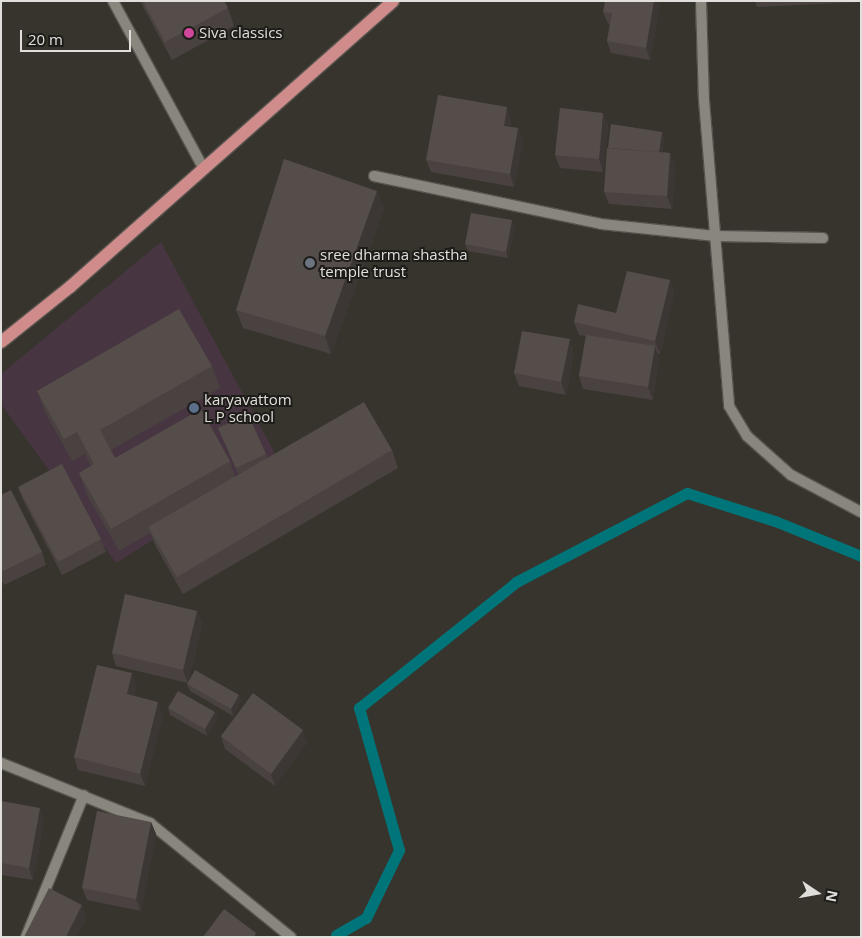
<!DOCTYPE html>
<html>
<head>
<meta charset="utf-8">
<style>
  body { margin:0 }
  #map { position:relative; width:862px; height:938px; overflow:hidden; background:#37342d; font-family:"Open Sans",sans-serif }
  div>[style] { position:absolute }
  .education>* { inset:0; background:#473641 }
  .stream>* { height:11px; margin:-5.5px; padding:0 5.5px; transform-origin:5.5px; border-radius:5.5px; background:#007579 }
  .roads { filter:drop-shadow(1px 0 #55534d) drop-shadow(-1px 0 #55534d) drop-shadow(0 1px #55534d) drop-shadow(0 -1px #55534d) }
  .minor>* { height:10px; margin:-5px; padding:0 5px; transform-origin:5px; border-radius:5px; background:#89867e }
  .primary>* { height:12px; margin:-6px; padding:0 6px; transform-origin:6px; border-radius:6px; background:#cf8c8b }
  .wall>* { inset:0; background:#494240 }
  .shaded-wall>* { inset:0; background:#3c3634 }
  .building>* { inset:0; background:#554d4a }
  .dots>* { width:14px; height:14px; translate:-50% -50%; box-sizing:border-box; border:2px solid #1d1c19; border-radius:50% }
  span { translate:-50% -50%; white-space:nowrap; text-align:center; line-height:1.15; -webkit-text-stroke:4px #1d1c19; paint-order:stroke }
  .poi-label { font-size:15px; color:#e1dfdb }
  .left { translate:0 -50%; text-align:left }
  .frame { position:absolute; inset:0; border:2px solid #e1dfdb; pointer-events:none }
  .north { position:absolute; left:792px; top:868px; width:50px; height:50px; -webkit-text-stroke:4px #1d1c19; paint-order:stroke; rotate:102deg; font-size:14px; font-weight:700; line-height:20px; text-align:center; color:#e1dfdb }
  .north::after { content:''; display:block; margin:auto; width:18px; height:22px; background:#e1dfdb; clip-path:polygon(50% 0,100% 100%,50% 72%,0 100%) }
  .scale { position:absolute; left:20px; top:30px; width:111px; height:22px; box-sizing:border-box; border:2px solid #e1dfdb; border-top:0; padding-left:6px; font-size:15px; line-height:18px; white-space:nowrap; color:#e1dfdb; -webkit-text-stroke:4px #1d1c19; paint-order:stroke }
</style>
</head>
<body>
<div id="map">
  <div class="education">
    <i style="clip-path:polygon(161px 242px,279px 461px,116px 563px,1px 404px,1px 374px)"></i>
  </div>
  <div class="stream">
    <i style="left:336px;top:935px;width:34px;rotate:-30deg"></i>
    <i style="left:366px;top:918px;width:76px;rotate:-64.1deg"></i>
    <i style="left:399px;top:850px;width:148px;rotate:-105.7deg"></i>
    <i style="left:359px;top:708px;width:201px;rotate:-38.7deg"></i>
    <i style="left:516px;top:582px;width:193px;rotate:-27.5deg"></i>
    <i style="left:687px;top:493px;width:92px;rotate:17.7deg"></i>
    <i style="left:775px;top:521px;width:93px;rotate:22.1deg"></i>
  </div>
  <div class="roads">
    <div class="minor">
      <i style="left:113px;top:1px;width:191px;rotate:61.6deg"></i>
      <i style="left:701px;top:1px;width:99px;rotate:88.3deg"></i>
      <i style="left:704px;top:100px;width:307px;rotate:85.3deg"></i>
      <i style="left:729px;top:406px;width:35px;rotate:59deg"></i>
      <i style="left:747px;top:436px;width:59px;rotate:41.6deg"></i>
      <i style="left:791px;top:475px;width:79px;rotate:27.9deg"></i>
      <i style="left:374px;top:176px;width:232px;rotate:11.9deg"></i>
      <i style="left:601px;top:224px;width:115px;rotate:6deg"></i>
      <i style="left:715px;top:236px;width:108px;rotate:1.1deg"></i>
      <i style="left:1px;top:763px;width:161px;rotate:21.9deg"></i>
      <i style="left:150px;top:823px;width:181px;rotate:39deg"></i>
      <i style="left:26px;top:937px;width:153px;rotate:-67.8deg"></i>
    </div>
    <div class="primary">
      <i style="left:1px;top:342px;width:88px;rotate:-38.6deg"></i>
      <i style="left:70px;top:287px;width:431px;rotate:-41.5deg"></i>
    </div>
  </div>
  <div class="wall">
    <i style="clip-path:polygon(140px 1px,224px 1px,228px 8px,234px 26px,172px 60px)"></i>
    <i style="clip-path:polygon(755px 1px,861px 1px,861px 2px,757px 7px)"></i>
    <i style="clip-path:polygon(660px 5px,650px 60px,611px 53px,607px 41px,610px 25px,608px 24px,603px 12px)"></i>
    <i style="clip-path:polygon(507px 107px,511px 120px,510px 127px,518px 128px,523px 141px,514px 187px,431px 172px,426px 160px)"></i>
    <i style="clip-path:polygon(603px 113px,608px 125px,603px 172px,560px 168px,555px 155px)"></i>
    <i style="clip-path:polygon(662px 132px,664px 138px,662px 152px,670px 153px,675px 165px,672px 209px,609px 204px,604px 192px)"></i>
    <i style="clip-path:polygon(377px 191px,384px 209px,331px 354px,243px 328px,236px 310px)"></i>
    <i style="clip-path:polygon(512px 220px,514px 227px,508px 258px,468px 251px,465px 244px)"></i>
    <i style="clip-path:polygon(670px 280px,674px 293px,660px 354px,657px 353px,659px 359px,653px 400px,583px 389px,579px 376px,586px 336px,579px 335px,574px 322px,616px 313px)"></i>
    <i style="clip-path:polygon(574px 352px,566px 395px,519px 386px,514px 373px)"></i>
    <i style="clip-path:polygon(212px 366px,220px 388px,111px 450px,115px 458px,230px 461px,235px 477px,243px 472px,238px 474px,218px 428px,266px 454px,267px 458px,392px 450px,398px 468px,183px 594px,155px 545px,150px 533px,119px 551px,87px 495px,79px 473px,91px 466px,85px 454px,72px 461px,45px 412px,37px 391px)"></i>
    <i style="clip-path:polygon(18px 487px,101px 539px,106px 552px,62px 575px,23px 500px)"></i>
    <i style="clip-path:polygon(1px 495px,42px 552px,46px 565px,4px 585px,1px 579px)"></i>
    <i style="clip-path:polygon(197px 611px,202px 624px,188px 683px,116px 666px,112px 653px)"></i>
    <i style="clip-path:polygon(187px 684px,241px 701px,233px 716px,190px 691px)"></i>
    <i style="clip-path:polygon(137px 686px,134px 696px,163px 715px,145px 786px,78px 770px,74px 757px)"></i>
    <i style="clip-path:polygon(168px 708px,215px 712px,217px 718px,207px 736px,170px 715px)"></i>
    <i style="clip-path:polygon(303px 730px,307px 743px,275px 786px,225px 749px,221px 736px)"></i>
    <i style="clip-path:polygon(1px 801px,44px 821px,33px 880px,1px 875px)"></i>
    <i style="clip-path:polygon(151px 822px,156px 834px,141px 911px,87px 900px,82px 888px)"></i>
  </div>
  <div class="shaded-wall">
    <i style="clip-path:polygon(654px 1px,659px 1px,660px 5px,650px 60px,646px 48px)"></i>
    <i style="clip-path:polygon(507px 107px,511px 120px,508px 138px,504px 126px)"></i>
    <i style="clip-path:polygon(603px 113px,608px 125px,603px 172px,599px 159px)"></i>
    <i style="clip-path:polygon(518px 128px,523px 141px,514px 187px,510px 174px)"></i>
    <i style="clip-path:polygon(662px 132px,664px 138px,660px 163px,658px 157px)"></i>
    <i style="clip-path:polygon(670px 153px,675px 165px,672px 209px,667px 196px)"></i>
    <i style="clip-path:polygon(377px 191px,384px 209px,331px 354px,325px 336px)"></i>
    <i style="clip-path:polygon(512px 220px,514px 227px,508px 258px,506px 252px)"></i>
    <i style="clip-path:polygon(670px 280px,674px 293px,660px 354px,655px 341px)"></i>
    <i style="clip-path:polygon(570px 339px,574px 352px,566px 395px,561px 382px)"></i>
    <i style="clip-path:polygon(655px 346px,659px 359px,653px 400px,648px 387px)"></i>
    <i style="clip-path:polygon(197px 611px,202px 624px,188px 683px,183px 670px)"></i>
    <i style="clip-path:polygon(132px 673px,137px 686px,131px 707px,127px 694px)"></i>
    <i style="clip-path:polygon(239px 695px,241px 701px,233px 716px,231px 709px)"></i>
    <i style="clip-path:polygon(158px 702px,163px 715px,145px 786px,140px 774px)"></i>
    <i style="clip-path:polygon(215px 712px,217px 718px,207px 736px,205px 729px)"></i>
    <i style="clip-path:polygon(303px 730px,307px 743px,275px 786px,271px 774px)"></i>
    <i style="clip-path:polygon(40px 808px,44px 821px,33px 880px,29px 868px)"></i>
    <i style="clip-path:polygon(151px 822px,156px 834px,141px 911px,136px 899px)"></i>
    <i style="clip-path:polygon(82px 905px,87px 917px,77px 937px,66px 937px)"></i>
  </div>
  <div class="building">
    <i style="clip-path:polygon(143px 1px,224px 1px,228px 8px,165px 42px)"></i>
    <i style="clip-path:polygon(605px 1px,654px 1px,646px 48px,607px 41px,612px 13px,603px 12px)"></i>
    <i style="clip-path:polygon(438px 95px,507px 107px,504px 126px,518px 128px,510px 174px,426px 160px)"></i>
    <i style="clip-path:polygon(560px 108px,603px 113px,599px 159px,555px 155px)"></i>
    <i style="clip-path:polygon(611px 124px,662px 132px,659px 152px,608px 148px)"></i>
    <i style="clip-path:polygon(607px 148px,670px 153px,667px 196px,604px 192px)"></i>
    <i style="clip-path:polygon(284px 159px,377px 191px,325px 336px,236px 310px)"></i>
    <i style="clip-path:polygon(471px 213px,512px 220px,506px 252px,465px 244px)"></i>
    <i style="clip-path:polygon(627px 271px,670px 280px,655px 341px,574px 322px,578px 304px,616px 313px)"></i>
    <i style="clip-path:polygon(179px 309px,212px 366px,100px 430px,115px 458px,201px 409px,230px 461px,111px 529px,79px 473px,94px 464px,77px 432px,64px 439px,37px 391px)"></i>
    <i style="clip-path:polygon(522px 331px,570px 339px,561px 382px,514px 373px)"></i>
    <i style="clip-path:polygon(586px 335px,655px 346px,648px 387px,579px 376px)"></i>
    <i style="clip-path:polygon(364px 402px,392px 450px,177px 577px,148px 527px)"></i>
    <i style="clip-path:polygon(248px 414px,266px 454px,236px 468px,218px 428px)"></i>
    <i style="clip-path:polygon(62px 464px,101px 539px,58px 562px,18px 487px)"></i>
    <i style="clip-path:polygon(11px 490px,42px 552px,1px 572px,1px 495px)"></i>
    <i style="clip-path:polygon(125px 594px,197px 611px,183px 670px,112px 653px)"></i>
    <i style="clip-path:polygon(97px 665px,132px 673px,127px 694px,158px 702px,140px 774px,74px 757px)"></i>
    <i style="clip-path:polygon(195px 670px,239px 695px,231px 709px,187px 684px)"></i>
    <i style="clip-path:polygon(178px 691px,215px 712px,205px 729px,168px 708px)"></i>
    <i style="clip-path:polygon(253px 693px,303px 730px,271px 774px,221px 736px)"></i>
    <i style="clip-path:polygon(1px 801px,40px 808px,29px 868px,1px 863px)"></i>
    <i style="clip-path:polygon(97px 811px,151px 822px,136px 899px,82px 888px)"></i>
    <i style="clip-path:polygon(49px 888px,82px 905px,66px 937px,24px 937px)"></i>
    <i style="clip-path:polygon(224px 909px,256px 933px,254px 937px,203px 937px)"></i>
  </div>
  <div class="dots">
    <i style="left:189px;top:33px;background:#d1479c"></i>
    <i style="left:310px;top:263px;background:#6b7280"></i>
    <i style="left:194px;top:408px;background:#5c6f8a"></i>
  </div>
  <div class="poi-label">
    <span class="left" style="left:199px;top:33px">Siva classics</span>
    <span class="left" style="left:320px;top:263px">sree dharma shastha<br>temple trust</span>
    <span class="left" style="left:204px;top:408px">karyavattom<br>L P school</span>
  </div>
  <div class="frame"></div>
  <div class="north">N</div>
  <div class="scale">20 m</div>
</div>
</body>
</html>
